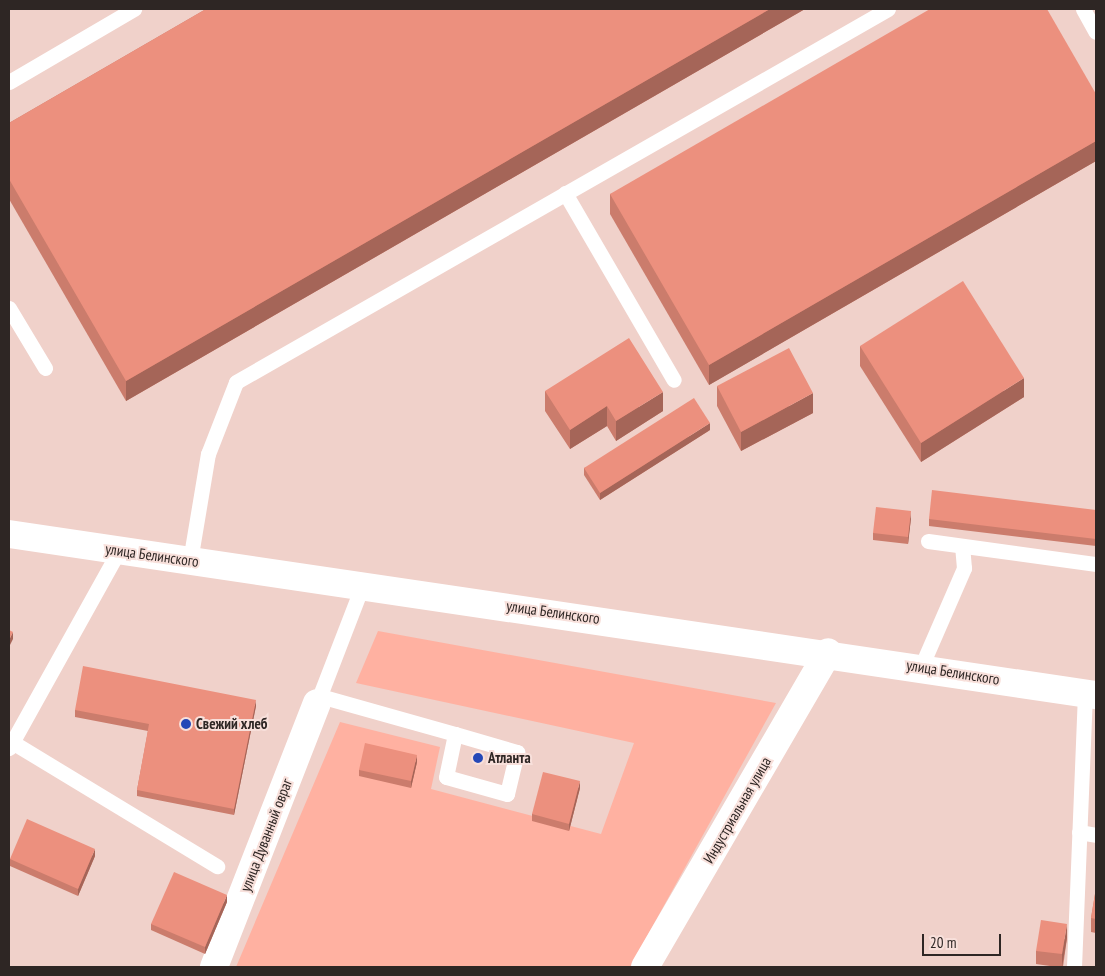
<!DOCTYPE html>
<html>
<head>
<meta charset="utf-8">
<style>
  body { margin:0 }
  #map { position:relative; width:1105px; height:976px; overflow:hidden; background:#f8e0db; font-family:"PT Sans Narrow",sans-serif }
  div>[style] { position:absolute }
  .built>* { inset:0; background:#f0d1ca }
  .green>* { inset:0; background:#ffb1a1 }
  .service>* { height:15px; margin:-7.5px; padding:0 7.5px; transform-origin:7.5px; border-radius:7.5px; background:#fff }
  .minor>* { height:28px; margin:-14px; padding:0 14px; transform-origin:14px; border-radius:14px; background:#fff }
  .tertiary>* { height:28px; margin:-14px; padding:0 14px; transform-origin:14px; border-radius:14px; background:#fff }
  .wall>* { inset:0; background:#cb7c6c }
  .shaded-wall>* { inset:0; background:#a56558 }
  .building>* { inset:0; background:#ec907e }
  .dots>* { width:14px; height:14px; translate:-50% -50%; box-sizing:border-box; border:2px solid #f8e0db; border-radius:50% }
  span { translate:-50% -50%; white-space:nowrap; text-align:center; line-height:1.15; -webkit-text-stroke:4px #f8e0db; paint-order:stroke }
  .street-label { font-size:15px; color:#2e2624 }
  .poi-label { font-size:15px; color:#2e2624; font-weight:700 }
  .left { translate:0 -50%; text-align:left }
  .frame { position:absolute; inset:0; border:10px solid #2e2624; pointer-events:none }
  .scale { position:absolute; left:922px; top:934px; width:79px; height:22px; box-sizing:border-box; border:2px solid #2e2624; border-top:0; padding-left:6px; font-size:15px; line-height:18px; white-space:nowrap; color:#2e2624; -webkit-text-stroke:4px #f8e0db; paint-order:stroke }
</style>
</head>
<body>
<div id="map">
  <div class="built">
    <i style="clip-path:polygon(9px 9px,1096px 9px,1096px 967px,9px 967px)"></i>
  </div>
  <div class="green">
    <i style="clip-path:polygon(378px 631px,776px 703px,630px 967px,236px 967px,340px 722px,440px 747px,431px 789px,601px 834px,634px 743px,356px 683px)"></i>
  </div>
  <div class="service">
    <i style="left:1083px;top:9px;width:26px;rotate:61deg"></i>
    <i style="left:9px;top:82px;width:145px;rotate:-30.3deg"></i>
    <i style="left:565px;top:193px;width:216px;rotate:59.8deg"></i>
    <i style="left:9px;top:308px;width:70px;rotate:59deg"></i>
    <i style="left:928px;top:541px;width:170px;rotate:7.8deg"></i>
    <i style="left:190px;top:561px;width:109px;rotate:-80.5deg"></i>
    <i style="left:208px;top:454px;width:77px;rotate:-68.7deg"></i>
    <i style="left:236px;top:382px;width:751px;rotate:-29.77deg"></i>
    <i style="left:921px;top:667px;width:108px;rotate:-66.5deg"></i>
    <i style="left:964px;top:568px;width:22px;rotate:-95deg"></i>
    <i style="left:320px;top:696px;width:140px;rotate:15.7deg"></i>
    <i style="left:455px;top:734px;width:65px;rotate:16.2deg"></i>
    <i style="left:517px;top:752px;width:43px;rotate:103.4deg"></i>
    <i style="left:507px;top:794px;width:63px;rotate:-164.4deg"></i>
    <i style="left:446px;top:777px;width:44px;rotate:-78.2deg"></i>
    <i style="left:317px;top:703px;width:128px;rotate:-68.9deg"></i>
    <i style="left:12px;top:742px;width:240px;rotate:31.2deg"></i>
    <i style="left:9px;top:748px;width:227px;rotate:-60.9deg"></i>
    <i style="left:1079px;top:832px;width:17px;rotate:10deg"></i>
    <i style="left:1074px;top:967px;width:274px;rotate:-87.7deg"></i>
  </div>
  <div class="minor">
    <i style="left:214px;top:967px;width:283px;rotate:-68.7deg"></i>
  </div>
  <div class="tertiary">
    <i style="left:9px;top:534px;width:1099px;rotate:8.43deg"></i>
    <i style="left:645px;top:967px;width:364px;rotate:-59.8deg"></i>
  </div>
  <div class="wall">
    <i style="clip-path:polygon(206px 9px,805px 9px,126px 401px,9px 199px,9px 123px)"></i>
    <i style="clip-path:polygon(1096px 94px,1096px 161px,709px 385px,610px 214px,610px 194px)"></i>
    <i style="clip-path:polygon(860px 346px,1024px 397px,921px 462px,860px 366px)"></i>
    <i style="clip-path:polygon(717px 386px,813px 413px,741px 451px,717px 406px)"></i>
    <i style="clip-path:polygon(545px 391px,663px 411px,616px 441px,607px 426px,570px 449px,545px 411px)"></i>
    <i style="clip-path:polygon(710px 430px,600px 500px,584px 475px,584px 468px)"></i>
    <i style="clip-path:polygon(1096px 510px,1096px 546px,929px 526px,929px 519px)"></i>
    <i style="clip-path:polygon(911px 518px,908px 544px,873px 540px,873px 533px)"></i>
    <i style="clip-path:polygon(256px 706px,234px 815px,137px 796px,137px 790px,148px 731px,75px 717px,75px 710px)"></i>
    <i style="clip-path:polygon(417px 762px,411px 788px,359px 776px,359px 770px)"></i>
    <i style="clip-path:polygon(580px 788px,569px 831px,532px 821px,532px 814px)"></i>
    <i style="clip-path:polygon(95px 856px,78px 896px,10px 866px,10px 859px)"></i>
    <i style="clip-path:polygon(1096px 888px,1096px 933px,1091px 932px,1091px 918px)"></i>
    <i style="clip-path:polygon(227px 902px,205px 954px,151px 930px,151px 924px)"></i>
    <i style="clip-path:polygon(1067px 938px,1063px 967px,1057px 967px,1036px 964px,1036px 951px)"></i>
  </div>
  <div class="shaded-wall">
    <i style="clip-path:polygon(770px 9px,805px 9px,126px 401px,126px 381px)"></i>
    <i style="clip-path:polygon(1096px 141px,1096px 161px,709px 385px,709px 365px)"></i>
    <i style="clip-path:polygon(10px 335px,10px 349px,9px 359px,9px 346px)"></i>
    <i style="clip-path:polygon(1024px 378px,1024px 397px,921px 462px,921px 443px)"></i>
    <i style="clip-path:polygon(663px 392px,663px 411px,616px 441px,616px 421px)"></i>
    <i style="clip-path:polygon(813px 393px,813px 413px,741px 451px,741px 432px)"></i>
    <i style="clip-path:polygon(607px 406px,607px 426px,570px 449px,570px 430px)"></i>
    <i style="clip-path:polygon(710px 423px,710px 430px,600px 500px,600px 493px)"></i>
    <i style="clip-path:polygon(911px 511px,911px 518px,908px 544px,908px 537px)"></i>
    <i style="clip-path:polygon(13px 632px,13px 639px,9px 647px,9px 640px)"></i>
    <i style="clip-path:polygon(256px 700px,256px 706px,234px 815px,234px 809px)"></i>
    <i style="clip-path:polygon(417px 755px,417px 762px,411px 788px,411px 781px)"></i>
    <i style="clip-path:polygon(580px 781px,580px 788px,569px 831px,569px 824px)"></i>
    <i style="clip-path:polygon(95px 849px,95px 856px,78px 896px,78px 889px)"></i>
    <i style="clip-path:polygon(227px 895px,227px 902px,205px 954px,205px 947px)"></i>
    <i style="clip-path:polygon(1067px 924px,1067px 938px,1062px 967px,1062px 954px)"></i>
  </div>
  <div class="building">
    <i style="clip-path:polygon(206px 9px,770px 9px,126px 381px,9px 179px,9px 123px)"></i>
    <i style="clip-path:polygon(930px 9px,1047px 9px,1096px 94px,1096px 141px,709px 365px,610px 194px)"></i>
    <i style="clip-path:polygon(963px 281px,1024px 378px,921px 443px,860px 346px)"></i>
    <i style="clip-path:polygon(629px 338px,663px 392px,616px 421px,607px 406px,570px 430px,545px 391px)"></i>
    <i style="clip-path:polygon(789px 348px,813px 393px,741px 432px,717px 386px)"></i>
    <i style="clip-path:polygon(694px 398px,710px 423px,600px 493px,584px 468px)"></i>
    <i style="clip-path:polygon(932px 490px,1096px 510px,1096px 539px,929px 519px)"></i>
    <i style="clip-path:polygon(876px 507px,911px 511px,908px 537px,873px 533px)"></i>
    <i style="clip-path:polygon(9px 630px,13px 632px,9px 640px)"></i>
    <i style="clip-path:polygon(83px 666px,256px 700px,234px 809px,137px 790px,149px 724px,75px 710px)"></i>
    <i style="clip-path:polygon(365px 743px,417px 755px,411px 781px,359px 770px)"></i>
    <i style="clip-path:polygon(543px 772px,580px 781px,569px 824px,532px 814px)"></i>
    <i style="clip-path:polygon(27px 819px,95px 849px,78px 889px,10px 859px)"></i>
    <i style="clip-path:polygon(174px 872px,227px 895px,205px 947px,151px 924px)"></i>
    <i style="clip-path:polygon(1096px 888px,1096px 919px,1091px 918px)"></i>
    <i style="clip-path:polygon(1041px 920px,1067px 924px,1062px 954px,1036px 951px)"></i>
  </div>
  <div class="dots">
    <i style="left:186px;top:724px;background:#2548b7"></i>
    <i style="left:478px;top:758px;background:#2548b7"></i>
  </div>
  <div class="street-label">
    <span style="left:152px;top:555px;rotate:8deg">улица Белинского</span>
    <span style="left:553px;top:612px;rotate:8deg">улица Белинского</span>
    <span style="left:953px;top:672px;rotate:9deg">улица Белинского</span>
    <span style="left:737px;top:810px;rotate:-60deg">Индустриальная улица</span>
    <span style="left:266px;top:835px;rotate:-69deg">улица Дуванный овраг</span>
  </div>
  <div class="poi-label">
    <span class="left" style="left:196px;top:724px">Свежий хлеб</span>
    <span class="left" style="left:488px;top:758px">Атланта</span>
  </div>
  <div class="frame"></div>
  <div class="scale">20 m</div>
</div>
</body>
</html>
